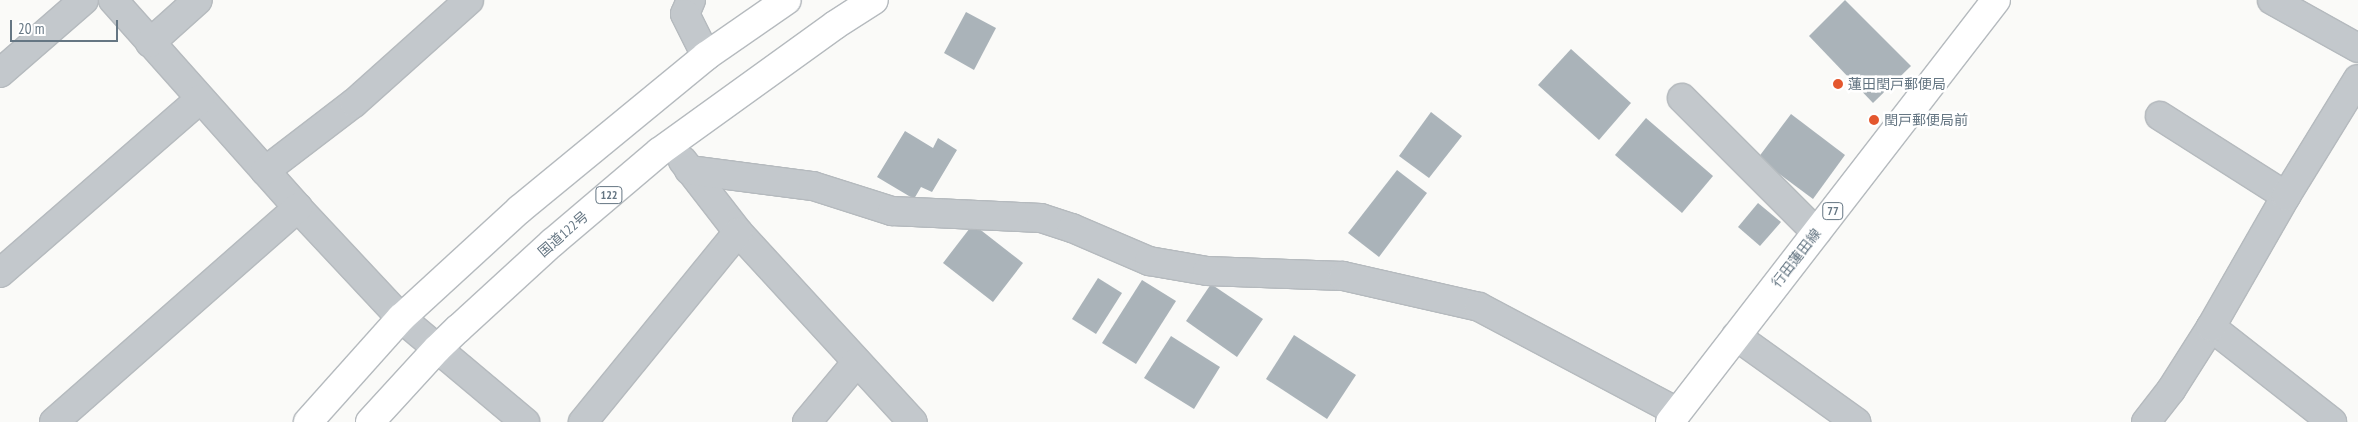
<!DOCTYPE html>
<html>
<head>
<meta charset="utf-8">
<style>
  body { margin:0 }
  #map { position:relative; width:2358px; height:422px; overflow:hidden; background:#fafaf8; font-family:"PT Sans Narrow","Noto Sans JP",sans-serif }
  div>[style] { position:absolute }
  .building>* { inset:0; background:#aab3b9 }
  .roads { filter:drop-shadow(1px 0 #b5babe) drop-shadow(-1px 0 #b5babe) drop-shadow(0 1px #b5babe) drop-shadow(0 -1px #b5babe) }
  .minor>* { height:28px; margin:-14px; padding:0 14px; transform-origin:14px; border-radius:14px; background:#c3c8cc }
  .major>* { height:28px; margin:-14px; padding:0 14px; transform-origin:14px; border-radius:14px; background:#fff }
  .highway>* { height:28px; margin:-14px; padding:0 14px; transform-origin:14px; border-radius:14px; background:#fff }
  .dots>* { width:14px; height:14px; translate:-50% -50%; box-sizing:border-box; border:2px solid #fff; border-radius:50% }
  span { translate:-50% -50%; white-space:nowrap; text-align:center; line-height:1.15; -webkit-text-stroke:5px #fff; paint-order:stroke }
  .shield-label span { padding:1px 4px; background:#fff; border:1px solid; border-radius:4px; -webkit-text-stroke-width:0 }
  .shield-label { font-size:12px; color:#657683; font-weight:700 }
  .poi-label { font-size:14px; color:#657683 }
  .left { translate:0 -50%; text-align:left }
  .street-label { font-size:14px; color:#657683 }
  .scale { position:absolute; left:10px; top:20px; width:108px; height:22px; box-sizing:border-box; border:2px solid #657683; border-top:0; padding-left:6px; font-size:15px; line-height:18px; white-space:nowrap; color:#657683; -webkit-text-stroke:4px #fff; paint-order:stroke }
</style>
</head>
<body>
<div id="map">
  <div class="building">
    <i style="clip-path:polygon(1845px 0,1911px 66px,1873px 103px,1809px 36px)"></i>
    <i style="clip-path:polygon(966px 12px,996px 28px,974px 70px,944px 53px)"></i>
    <i style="clip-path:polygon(1571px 49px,1631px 103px,1599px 140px,1538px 85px)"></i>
    <i style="clip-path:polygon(1431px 112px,1462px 136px,1429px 178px,1399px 156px)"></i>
    <i style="clip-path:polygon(1791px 114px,1845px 155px,1813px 199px,1758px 158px)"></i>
    <i style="clip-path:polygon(1646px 118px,1713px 176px,1682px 213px,1615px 155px)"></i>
    <i style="clip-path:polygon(905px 131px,933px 148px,938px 138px,957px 150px,932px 192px,921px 187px,914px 199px,877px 177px)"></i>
    <i style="clip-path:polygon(1397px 170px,1427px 193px,1379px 257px,1348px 233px)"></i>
    <i style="clip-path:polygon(1758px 203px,1781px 222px,1760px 246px,1738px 227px)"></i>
    <i style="clip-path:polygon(973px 224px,1023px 263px,993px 302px,943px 263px)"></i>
    <i style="clip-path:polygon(1098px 278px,1122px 293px,1096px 334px,1072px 319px)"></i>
    <i style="clip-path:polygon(1142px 280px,1176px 301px,1136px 364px,1102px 343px)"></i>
    <i style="clip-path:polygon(1211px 284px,1263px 319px,1237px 357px,1186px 321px)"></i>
    <i style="clip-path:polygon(1294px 335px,1356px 375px,1327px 419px,1266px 379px)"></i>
    <i style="clip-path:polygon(1171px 336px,1220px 367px,1194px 409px,1144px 378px)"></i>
  </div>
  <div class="roads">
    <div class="minor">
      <i style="left:113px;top:0;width:278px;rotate:48.3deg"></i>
      <i style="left:298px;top:208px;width:151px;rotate:46.9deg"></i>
      <i style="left:401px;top:318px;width:162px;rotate:40deg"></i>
      <i style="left:691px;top:0;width:15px;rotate:113deg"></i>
      <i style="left:685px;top:14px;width:47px;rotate:63.4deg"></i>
      <i style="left:2272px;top:0;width:98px;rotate:29.2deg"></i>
      <i style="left:150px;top:43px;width:64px;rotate:-41.9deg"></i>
      <i style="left:0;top:73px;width:111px;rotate:-41deg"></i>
      <i style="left:1682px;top:98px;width:190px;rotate:45deg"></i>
      <i style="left:2160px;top:116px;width:149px;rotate:32.4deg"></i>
      <i style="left:683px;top:161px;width:90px;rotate:52.2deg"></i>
      <i style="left:738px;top:232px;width:258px;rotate:47.4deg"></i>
      <i style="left:689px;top:170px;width:125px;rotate:7.4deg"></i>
      <i style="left:813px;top:186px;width:83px;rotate:17.6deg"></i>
      <i style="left:892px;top:211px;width:149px;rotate:2.7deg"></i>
      <i style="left:1041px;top:218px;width:33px;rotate:18deg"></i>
      <i style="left:1072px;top:228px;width:84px;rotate:23.2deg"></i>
      <i style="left:1149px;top:261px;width:59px;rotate:9.8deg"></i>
      <i style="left:1207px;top:271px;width:136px;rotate:2.1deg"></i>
      <i style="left:1343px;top:276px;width:139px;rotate:12.8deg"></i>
      <i style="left:1479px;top:307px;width:224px;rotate:27.9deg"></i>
      <i style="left:265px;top:171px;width:112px;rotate:-37.4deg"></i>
      <i style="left:354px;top:103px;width:154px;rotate:-41.8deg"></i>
      <i style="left:0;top:273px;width:265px;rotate:-41deg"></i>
      <i style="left:2211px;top:327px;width:154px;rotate:38.1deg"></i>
      <i style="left:1736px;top:336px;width:148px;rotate:35.6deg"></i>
      <i style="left:54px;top:422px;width:325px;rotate:-41.3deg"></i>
      <i style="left:583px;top:422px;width:245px;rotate:-50.8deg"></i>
      <i style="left:807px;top:422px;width:78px;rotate:-50.2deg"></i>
      <i style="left:2146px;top:422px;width:41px;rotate:-52deg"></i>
      <i style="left:2171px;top:390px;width:75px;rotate:-57.6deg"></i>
      <i style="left:2211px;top:327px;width:151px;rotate:-60.2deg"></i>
      <i style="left:2286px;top:196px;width:137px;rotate:-58.4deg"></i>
    </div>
    <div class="major">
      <i style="left:1670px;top:422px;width:533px;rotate:-52.31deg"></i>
    </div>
    <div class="highway">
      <i style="left:308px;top:422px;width:140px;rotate:-48.2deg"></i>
      <i style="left:401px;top:318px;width:161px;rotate:-42.5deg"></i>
      <i style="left:520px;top:209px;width:241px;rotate:-39.4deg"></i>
      <i style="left:706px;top:56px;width:98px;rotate:-34.7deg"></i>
      <i style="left:370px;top:422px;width:99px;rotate:-47.5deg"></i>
      <i style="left:437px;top:349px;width:30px;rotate:-44deg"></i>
      <i style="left:459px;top:328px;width:127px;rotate:-42.5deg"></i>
      <i style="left:553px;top:242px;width:139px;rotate:-40.3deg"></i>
      <i style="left:659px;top:152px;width:217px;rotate:-35.8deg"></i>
      <i style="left:835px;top:25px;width:46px;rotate:-32.7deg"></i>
    </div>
  </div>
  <div class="dots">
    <i style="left:1838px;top:84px;background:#e4572e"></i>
    <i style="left:1874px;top:120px;background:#e4572e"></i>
  </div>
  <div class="shield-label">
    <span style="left:609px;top:195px">122</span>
    <span style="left:1833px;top:211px">77</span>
  </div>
  <div class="poi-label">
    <span class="left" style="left:1848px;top:84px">蓮田閏戸郵便局</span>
    <span class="left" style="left:1884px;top:120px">閏戸郵便局前</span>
  </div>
  <div class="street-label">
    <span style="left:563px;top:234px;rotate:-41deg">国道122号</span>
    <span style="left:1796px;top:258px;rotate:-52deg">行田蓮田線</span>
  </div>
  <div class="scale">20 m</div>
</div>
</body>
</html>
